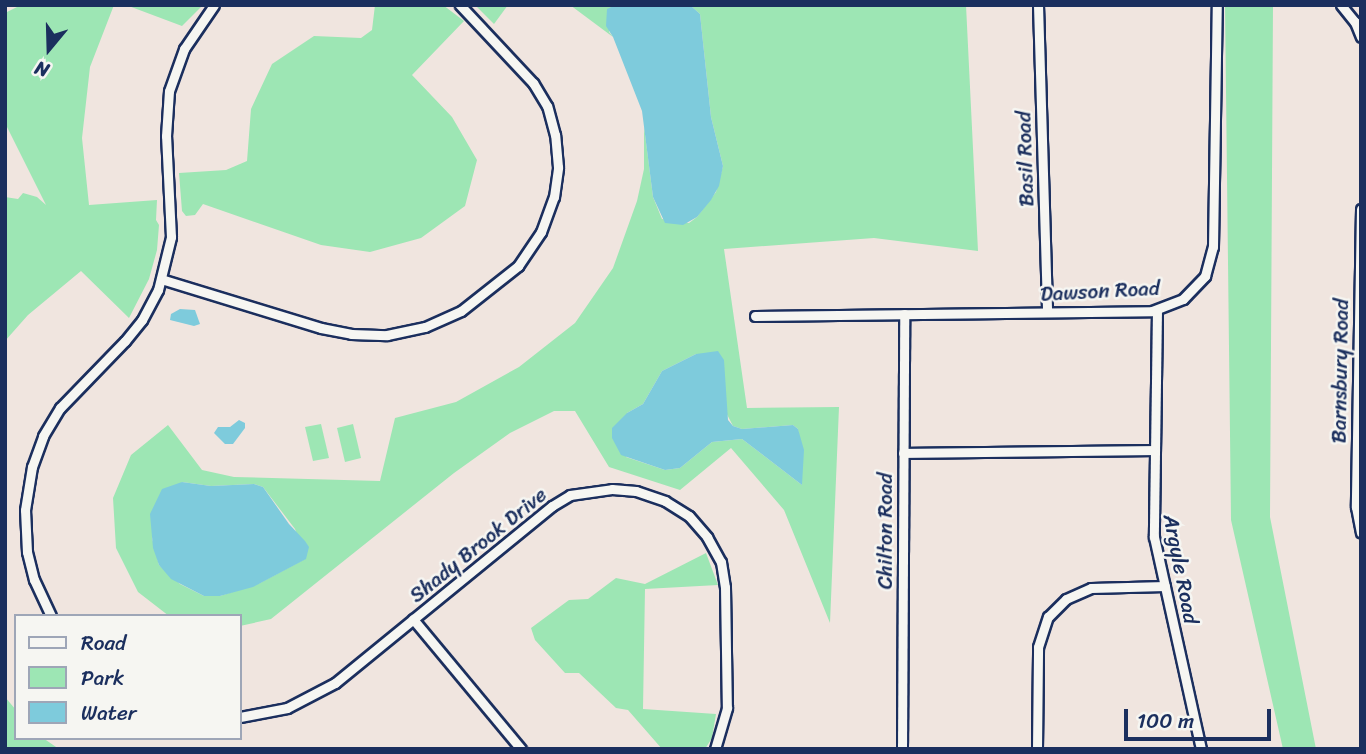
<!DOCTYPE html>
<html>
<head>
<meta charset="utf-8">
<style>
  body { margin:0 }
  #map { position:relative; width:1366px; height:754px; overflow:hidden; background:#f0e5df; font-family:Sriracha,sans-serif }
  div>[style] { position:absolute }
  .green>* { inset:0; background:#9de6b4 }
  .water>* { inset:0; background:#7ecbdc }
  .roads { filter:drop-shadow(2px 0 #1b2f5e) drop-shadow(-2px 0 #1b2f5e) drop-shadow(0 2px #1b2f5e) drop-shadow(0 -2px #1b2f5e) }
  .street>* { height:9px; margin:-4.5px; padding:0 4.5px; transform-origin:4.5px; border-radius:4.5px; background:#f6f6f2 }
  span { translate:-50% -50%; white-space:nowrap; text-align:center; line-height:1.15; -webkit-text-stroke:5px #f6f6f2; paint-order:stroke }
  .street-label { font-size:21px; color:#1b2f5e }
  .frame { position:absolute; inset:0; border:7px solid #1b2f5e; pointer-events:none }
  .legend { position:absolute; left:14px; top:614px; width:228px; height:126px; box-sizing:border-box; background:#f6f6f2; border:2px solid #9ea6b7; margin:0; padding:9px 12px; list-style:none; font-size:21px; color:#1b2f5e }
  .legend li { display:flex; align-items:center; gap:14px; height:35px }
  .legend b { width:35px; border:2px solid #9ea6b7 }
  .north { position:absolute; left:14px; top:14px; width:70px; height:70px; -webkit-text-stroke:5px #f6f6f2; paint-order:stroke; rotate:199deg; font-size:19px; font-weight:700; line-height:28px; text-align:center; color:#1b2f5e }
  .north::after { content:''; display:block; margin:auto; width:24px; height:32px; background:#1b2f5e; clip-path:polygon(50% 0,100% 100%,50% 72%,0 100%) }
  .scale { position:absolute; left:1124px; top:709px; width:147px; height:32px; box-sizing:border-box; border:4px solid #1b2f5e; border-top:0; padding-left:9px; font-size:21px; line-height:24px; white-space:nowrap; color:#1b2f5e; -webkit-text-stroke:5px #f6f6f2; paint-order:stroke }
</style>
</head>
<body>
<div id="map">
  <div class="green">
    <i style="clip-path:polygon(21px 5px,114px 5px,90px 67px,82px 138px,89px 205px,157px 200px,156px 220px,159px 225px,157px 250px,149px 279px,129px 318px,81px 271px,28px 315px,5px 341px,5px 197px,18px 199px,23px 193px,37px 197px,46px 205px,5px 123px,5px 13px)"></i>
    <i style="clip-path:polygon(126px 5px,203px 5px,182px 26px)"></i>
    <i style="clip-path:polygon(375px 5px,443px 5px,464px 21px,412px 75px,452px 117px,477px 160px,465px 206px,421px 238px,370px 252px,321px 245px,203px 204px,195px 215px,186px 216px,182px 211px,179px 173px,226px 170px,247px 161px,251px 109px,272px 64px,314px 36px,361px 38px,372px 30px)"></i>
    <i style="clip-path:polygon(475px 5px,508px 5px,494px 24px)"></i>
    <i style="clip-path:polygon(570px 5px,616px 5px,609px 32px,613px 37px)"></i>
    <i style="clip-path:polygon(evenodd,690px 5px,966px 5px,978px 251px,874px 238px,724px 249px,747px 408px,839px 407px,830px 623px,784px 510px,731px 448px,680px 490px,609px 467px,575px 411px,554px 411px,510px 433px,454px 473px,271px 619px,240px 626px,240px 616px,169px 616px,138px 592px,116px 548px,113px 498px,131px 455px,168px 425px,202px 470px,234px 477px,380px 481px,395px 418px,456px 402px,519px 367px,575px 323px,613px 268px,637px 201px,644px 169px,644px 126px,653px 197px,662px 219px,689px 223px,697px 217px,716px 192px,723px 166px,711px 117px,700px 14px,690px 5px,696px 354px,733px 426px,742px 429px,793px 425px,798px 429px,802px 485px,742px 439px,712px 442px,680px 468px,665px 470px,626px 457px,627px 413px,643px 404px,662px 371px,696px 354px,690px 5px,182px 482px,211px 486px,254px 484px,263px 487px,295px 529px,305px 559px,260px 583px,220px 596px,204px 596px,180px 584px,159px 565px,152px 538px,182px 482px)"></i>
    <i style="clip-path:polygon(1225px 5px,1273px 5px,1270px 517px,1316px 749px,1283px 749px,1231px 520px)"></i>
    <i style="clip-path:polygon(321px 424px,329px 458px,313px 461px,305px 427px)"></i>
    <i style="clip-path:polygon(353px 424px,361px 458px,345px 462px,337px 428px)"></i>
    <i style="clip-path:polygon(706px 553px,718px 585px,645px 589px,643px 709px,716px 714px,712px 738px,705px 749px,662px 749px,628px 710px,616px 708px,579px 673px,565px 673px,535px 640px,531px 628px,569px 600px,588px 599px,616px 578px,645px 584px)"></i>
    <i style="clip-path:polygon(5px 697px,16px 710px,16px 738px,43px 738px,59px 749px,5px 749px)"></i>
  </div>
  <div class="water">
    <i style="clip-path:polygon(616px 5px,690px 5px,700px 14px,711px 117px,723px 166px,719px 186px,711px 200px,697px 217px,683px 225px,665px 223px,653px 197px,642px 111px,613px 37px,606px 26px,607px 9px)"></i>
    <i style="clip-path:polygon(180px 309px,195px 310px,200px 324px,194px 326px,170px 320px,171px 314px)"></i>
    <i style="clip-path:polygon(718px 351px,724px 360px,728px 420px,733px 426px,742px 429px,793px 425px,798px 429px,804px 450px,802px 485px,742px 439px,712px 442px,680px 468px,665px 470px,621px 455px,612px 438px,612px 428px,627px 413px,643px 404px,662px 371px,696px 354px)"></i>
    <i style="clip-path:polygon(239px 420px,245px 423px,245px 428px,233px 444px,225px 444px,214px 433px,218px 427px,230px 427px)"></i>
    <i style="clip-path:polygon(182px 482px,211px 486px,254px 484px,263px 487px,289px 524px,305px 541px,309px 547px,306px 559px,253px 587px,220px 596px,204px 596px,171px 579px,159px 565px,153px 548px,150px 514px,162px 489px)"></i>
  </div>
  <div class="roads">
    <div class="street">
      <i style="left:1038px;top:5px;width:307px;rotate:88.3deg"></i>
      <i style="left:1341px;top:5px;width:22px;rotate:51deg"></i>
      <i style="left:1355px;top:22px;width:16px;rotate:68deg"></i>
      <i style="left:1361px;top:209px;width:298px;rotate:91deg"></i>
      <i style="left:1356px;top:507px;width:26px;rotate:79deg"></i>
      <i style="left:161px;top:279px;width:167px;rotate:17deg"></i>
      <i style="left:321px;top:328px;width:31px;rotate:11deg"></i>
      <i style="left:351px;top:334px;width:36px;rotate:2deg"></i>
      <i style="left:387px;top:335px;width:39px;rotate:-12deg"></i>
      <i style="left:425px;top:327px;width:39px;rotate:-24deg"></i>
      <i style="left:461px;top:311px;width:73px;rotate:-38.3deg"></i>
      <i style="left:518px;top:266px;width:41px;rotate:-55.9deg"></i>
      <i style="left:541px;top:232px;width:37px;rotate:-70deg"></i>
      <i style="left:554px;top:197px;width:30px;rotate:-82deg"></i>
      <i style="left:558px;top:167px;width:32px;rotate:-95deg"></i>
      <i style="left:555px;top:135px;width:30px;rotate:-105deg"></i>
      <i style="left:547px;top:106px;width:27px;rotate:-121deg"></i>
      <i style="left:533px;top:83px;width:107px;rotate:-133.1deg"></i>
      <i style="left:1157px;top:310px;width:227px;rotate:90.8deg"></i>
      <i style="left:1154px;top:537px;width:217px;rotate:77.5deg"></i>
      <i style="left:755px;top:316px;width:397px;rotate:-0.7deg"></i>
      <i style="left:1152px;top:311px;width:33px;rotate:-21deg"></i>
      <i style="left:1183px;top:299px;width:32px;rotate:-46deg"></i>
      <i style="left:1205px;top:276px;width:30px;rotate:-75deg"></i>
      <i style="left:1213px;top:247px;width:242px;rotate:-89.1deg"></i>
      <i style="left:903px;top:453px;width:250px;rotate:-0.7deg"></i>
      <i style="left:51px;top:616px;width:40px;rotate:-115deg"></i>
      <i style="left:34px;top:580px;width:29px;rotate:-104deg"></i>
      <i style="left:27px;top:552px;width:42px;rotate:-92.7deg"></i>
      <i style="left:25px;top:510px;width:44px;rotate:-80.8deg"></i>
      <i style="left:32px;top:467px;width:33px;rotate:-70deg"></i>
      <i style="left:43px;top:436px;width:33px;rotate:-59deg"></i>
      <i style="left:60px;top:408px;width:93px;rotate:-45.9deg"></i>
      <i style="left:125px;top:341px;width:27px;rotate:-51deg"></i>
      <i style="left:142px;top:320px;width:34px;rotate:-62deg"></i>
      <i style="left:158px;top:290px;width:55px;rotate:-76.2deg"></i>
      <i style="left:171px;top:237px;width:101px;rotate:-92.8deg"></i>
      <i style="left:166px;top:136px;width:45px;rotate:-86.2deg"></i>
      <i style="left:169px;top:91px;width:45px;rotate:-70.3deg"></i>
      <i style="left:184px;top:49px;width:53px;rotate:-55.7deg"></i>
      <i style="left:413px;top:619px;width:169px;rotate:50.3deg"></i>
      <i style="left:240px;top:717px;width:48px;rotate:-10.8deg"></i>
      <i style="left:287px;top:708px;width:54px;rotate:-27.5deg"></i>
      <i style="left:335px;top:683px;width:280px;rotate:-39.2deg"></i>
      <i style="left:552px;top:506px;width:21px;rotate:-31deg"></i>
      <i style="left:570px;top:495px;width:42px;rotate:-8.1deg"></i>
      <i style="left:612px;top:489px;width:24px;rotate:5deg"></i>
      <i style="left:636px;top:491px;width:31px;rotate:19deg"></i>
      <i style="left:665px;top:501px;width:28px;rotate:32deg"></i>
      <i style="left:689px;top:516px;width:28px;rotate:49deg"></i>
      <i style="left:707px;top:537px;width:29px;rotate:61deg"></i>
      <i style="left:721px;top:562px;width:25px;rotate:81deg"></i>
      <i style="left:725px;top:587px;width:121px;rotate:89.1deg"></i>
      <i style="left:727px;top:708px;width:43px;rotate:106.3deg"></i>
      <i style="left:902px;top:749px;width:435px;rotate:-89.7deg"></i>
      <i style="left:1037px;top:749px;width:102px;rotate:-89.4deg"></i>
      <i style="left:1038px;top:647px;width:32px;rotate:-72deg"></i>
      <i style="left:1048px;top:617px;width:25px;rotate:-45deg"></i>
      <i style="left:1066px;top:599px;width:27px;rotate:-24deg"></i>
      <i style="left:1091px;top:588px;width:74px;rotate:-1.5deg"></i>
    </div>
  </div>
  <div class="street-label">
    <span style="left:1025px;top:159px;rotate:-92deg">Basil Road</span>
    <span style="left:1100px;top:291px;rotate:-3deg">Dawson Road</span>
    <span style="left:1340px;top:371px;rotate:-89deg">Barnsbury Road</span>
    <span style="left:885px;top:531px;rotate:-90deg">Chilton Road</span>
    <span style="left:478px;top:545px;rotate:-39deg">Shady Brook Drive</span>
    <span style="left:1181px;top:569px;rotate:79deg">Argyle Road</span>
  </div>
  <div class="frame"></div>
  <ul class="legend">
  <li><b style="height:9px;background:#f6f6f2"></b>Road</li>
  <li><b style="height:19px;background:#9de6b4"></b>Park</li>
  <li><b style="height:19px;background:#7ecbdc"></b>Water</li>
  </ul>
  <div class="north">N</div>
  <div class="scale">100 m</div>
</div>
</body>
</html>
